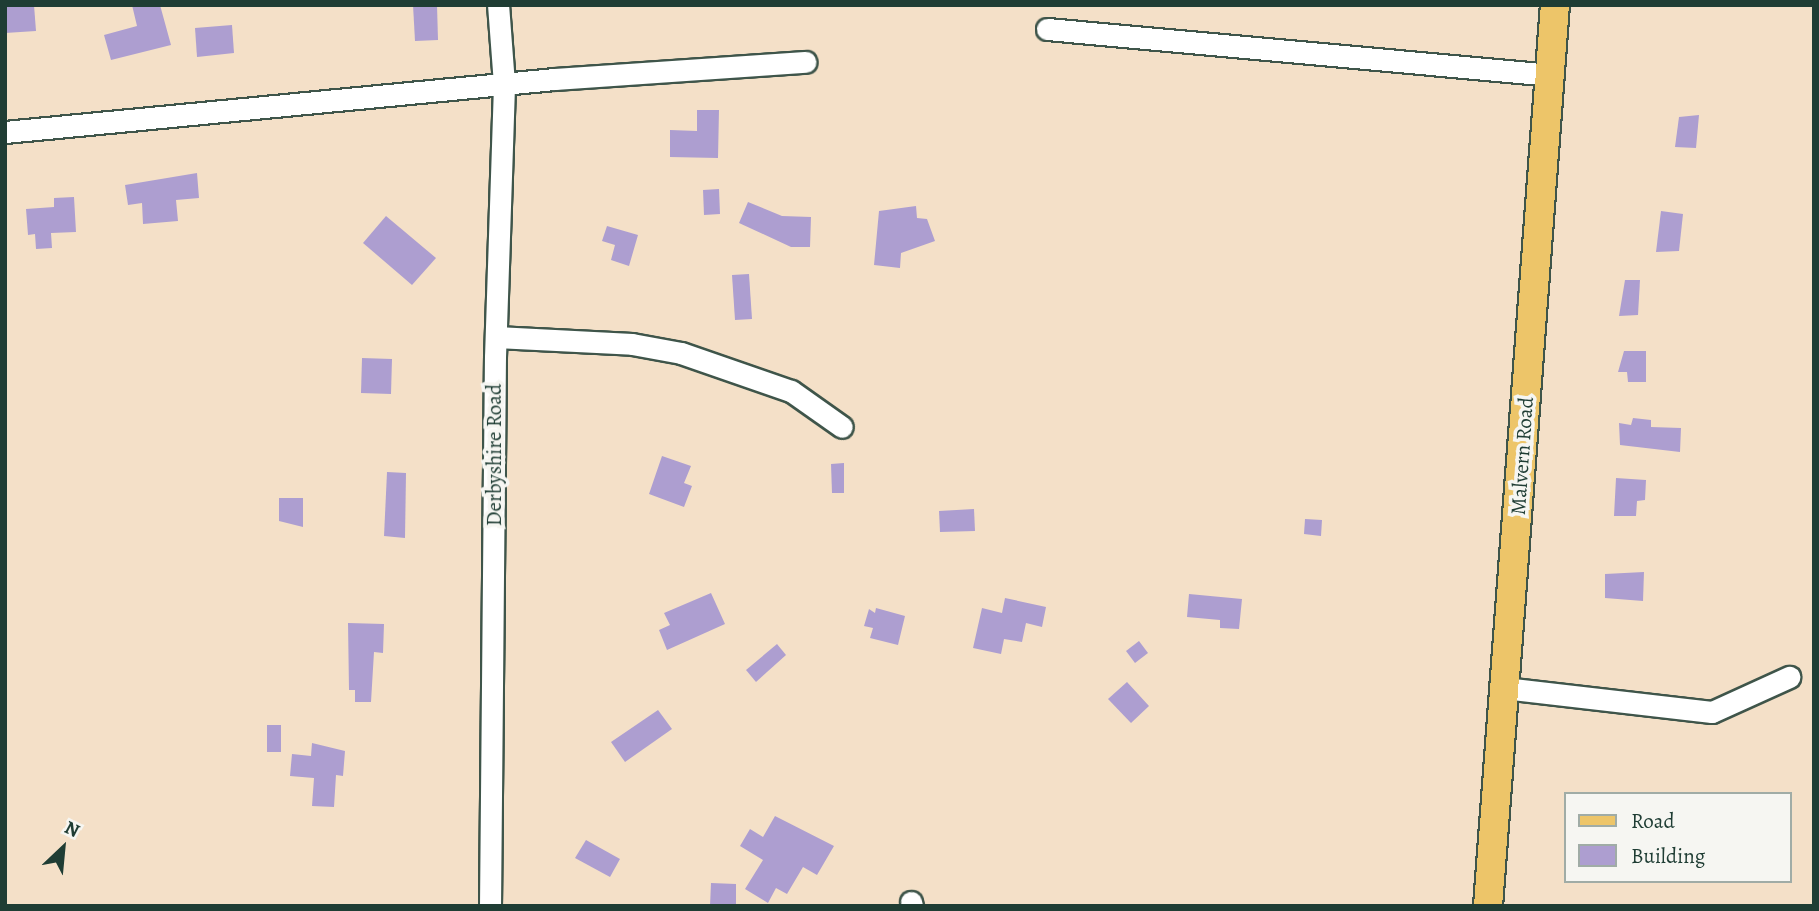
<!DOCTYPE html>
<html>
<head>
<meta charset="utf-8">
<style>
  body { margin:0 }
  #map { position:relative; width:1819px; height:911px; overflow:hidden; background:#f4e0c8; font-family:Alegreya,serif }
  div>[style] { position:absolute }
  .building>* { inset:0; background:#ad9ed0 }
  .roads { filter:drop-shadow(2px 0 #3f554a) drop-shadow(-2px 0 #3f554a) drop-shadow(0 2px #3f554a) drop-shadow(0 -2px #3f554a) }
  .minor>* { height:21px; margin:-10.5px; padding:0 10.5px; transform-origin:10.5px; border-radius:10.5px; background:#fff }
  .major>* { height:28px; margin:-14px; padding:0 14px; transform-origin:14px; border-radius:14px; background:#edc569 }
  span { translate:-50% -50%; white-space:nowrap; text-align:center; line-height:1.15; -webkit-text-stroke:7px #f6f6f2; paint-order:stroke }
  .street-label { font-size:21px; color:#1f3d34 }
  .frame { position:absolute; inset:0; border:7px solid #1f3d34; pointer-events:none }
  .legend { position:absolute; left:1564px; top:792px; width:228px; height:91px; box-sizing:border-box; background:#f6f6f2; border:2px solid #a0aca6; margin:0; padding:9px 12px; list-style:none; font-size:21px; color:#1f3d34 }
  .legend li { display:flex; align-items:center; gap:14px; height:35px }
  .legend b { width:35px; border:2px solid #a0aca6 }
  .north { position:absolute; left:28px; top:813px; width:70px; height:70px; -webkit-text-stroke:5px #f6f6f2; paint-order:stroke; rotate:26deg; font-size:19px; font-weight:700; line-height:28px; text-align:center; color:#1f3d34 }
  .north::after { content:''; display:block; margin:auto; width:24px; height:32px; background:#1f3d34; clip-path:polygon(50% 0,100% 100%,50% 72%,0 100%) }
</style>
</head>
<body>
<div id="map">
  <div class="building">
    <i style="clip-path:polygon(5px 5px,34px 5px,36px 31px,5px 33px)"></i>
    <i style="clip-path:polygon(132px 5px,160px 5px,171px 45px,111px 60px,104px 35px,137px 26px)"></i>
    <i style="clip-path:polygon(413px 5px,437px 5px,438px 40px,415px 41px)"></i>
    <i style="clip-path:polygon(232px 25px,234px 53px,197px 57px,195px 28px)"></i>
    <i style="clip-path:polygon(697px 110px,719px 110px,718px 158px,670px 157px,670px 130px,697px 131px)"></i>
    <i style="clip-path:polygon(1699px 115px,1696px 148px,1675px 147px,1679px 117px)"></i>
    <i style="clip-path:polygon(197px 173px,199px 198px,176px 200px,178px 221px,143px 224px,142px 203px,128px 205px,125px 185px)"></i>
    <i style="clip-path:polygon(719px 189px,720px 214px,704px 215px,703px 190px)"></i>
    <i style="clip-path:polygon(74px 197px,76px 232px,51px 233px,52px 248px,36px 249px,35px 234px,28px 235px,26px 209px,54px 207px,54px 198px)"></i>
    <i style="clip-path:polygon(748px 202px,782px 216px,811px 217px,810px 247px,791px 247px,739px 223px)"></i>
    <i style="clip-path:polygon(916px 206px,917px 218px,927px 219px,935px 241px,901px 253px,900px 268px,874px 265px,879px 211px)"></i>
    <i style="clip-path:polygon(1661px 211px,1683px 214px,1679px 251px,1656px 252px)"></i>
    <i style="clip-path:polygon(386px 216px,436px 258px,412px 285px,363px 243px)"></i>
    <i style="clip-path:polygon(607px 226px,638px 235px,629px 266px,611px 260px,615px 245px,602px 241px)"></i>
    <i style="clip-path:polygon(749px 274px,752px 319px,735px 320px,732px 275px)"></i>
    <i style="clip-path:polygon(1625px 280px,1640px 280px,1638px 315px,1619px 316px)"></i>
    <i style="clip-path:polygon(1624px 351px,1646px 351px,1646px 382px,1628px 382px,1627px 372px,1618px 372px)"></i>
    <i style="clip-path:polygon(362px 358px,392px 359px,391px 394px,361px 393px)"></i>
    <i style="clip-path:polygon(1633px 418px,1651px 420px,1651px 427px,1681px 428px,1680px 452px,1620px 445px,1619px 423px,1631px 425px)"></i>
    <i style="clip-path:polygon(662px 456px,691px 466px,684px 483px,692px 486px,684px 507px,649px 494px)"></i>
    <i style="clip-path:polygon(844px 463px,844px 493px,832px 493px,831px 464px)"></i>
    <i style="clip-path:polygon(387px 472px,406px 473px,405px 538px,384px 536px)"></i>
    <i style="clip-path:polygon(1616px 478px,1646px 480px,1645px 500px,1637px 501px,1636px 516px,1614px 516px)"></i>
    <i style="clip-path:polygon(279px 498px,303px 498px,303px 527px,279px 521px)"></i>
    <i style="clip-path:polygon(974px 509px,975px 531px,940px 532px,939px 511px)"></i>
    <i style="clip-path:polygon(1305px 519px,1322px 520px,1321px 536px,1304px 534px)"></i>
    <i style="clip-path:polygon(1644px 572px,1643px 601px,1605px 598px,1605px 574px)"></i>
    <i style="clip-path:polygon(711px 593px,725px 624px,667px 650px,659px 630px,670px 625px,664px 613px)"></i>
    <i style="clip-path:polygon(1189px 594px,1242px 599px,1239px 629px,1220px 628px,1220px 620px,1187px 617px)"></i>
    <i style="clip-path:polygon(1005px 598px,1046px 607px,1042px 627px,1026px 623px,1022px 642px,1004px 639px,1001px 654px,973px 648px,982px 608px,1002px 613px)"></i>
    <i style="clip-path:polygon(876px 608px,905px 616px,898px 645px,870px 638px,873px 628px,864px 626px,869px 609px,875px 613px)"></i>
    <i style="clip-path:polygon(348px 623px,384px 624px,383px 653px,374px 652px,371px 702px,355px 702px,355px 690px,349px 690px)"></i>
    <i style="clip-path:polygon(1139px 641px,1148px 653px,1135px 663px,1126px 651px)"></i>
    <i style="clip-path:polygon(777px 644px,786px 655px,756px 682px,746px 670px)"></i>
    <i style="clip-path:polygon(1127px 682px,1149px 706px,1131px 723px,1108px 699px)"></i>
    <i style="clip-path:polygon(658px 710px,672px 729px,625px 762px,611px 742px)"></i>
    <i style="clip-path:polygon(267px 725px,281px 725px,281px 752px,267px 752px)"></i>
    <i style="clip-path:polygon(312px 743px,345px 751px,343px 776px,336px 775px,334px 807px,312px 806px,314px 778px,290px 776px,292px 754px,311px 756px)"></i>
    <i style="clip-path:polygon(775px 816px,834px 846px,817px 875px,803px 867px,787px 894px,776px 888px,768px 903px,745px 889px,763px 860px,740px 846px,750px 829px,763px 837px)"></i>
    <i style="clip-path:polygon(586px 840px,620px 859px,610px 877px,575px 858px)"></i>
    <i style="clip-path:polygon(711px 883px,736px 884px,736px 906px,710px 906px)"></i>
  </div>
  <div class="roads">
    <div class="minor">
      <i style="left:1047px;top:29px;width:506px;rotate:5.21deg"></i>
      <i style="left:5px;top:132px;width:552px;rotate:-5.51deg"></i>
      <i style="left:554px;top:79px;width:252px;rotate:-3.9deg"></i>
      <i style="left:496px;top:337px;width:136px;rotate:2.9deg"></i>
      <i style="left:632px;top:344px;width:50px;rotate:10.4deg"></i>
      <i style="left:681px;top:353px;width:116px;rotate:19.1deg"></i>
      <i style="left:791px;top:391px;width:62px;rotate:35.2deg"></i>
      <i style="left:1504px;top:688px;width:209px;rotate:6.6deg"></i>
      <i style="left:1712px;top:712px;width:85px;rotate:-24.4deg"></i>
      <i style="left:911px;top:902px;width:4px;rotate:76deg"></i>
      <i style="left:490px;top:906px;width:549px;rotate:-89.48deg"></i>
      <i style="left:495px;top:357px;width:273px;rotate:-88.1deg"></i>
      <i style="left:504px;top:84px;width:79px;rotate:-94.3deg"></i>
    </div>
    <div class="major">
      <i style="left:1488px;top:906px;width:903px;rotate:-85.75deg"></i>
    </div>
  </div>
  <div class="street-label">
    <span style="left:494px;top:455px;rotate:-90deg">Derbyshire Road</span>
    <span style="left:1522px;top:456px;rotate:-86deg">Malvern Road</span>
  </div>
  <div class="frame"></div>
  <ul class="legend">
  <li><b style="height:9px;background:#edc569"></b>Road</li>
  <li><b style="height:19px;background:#ad9ed0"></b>Building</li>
  </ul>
  <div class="north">N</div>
</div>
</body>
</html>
